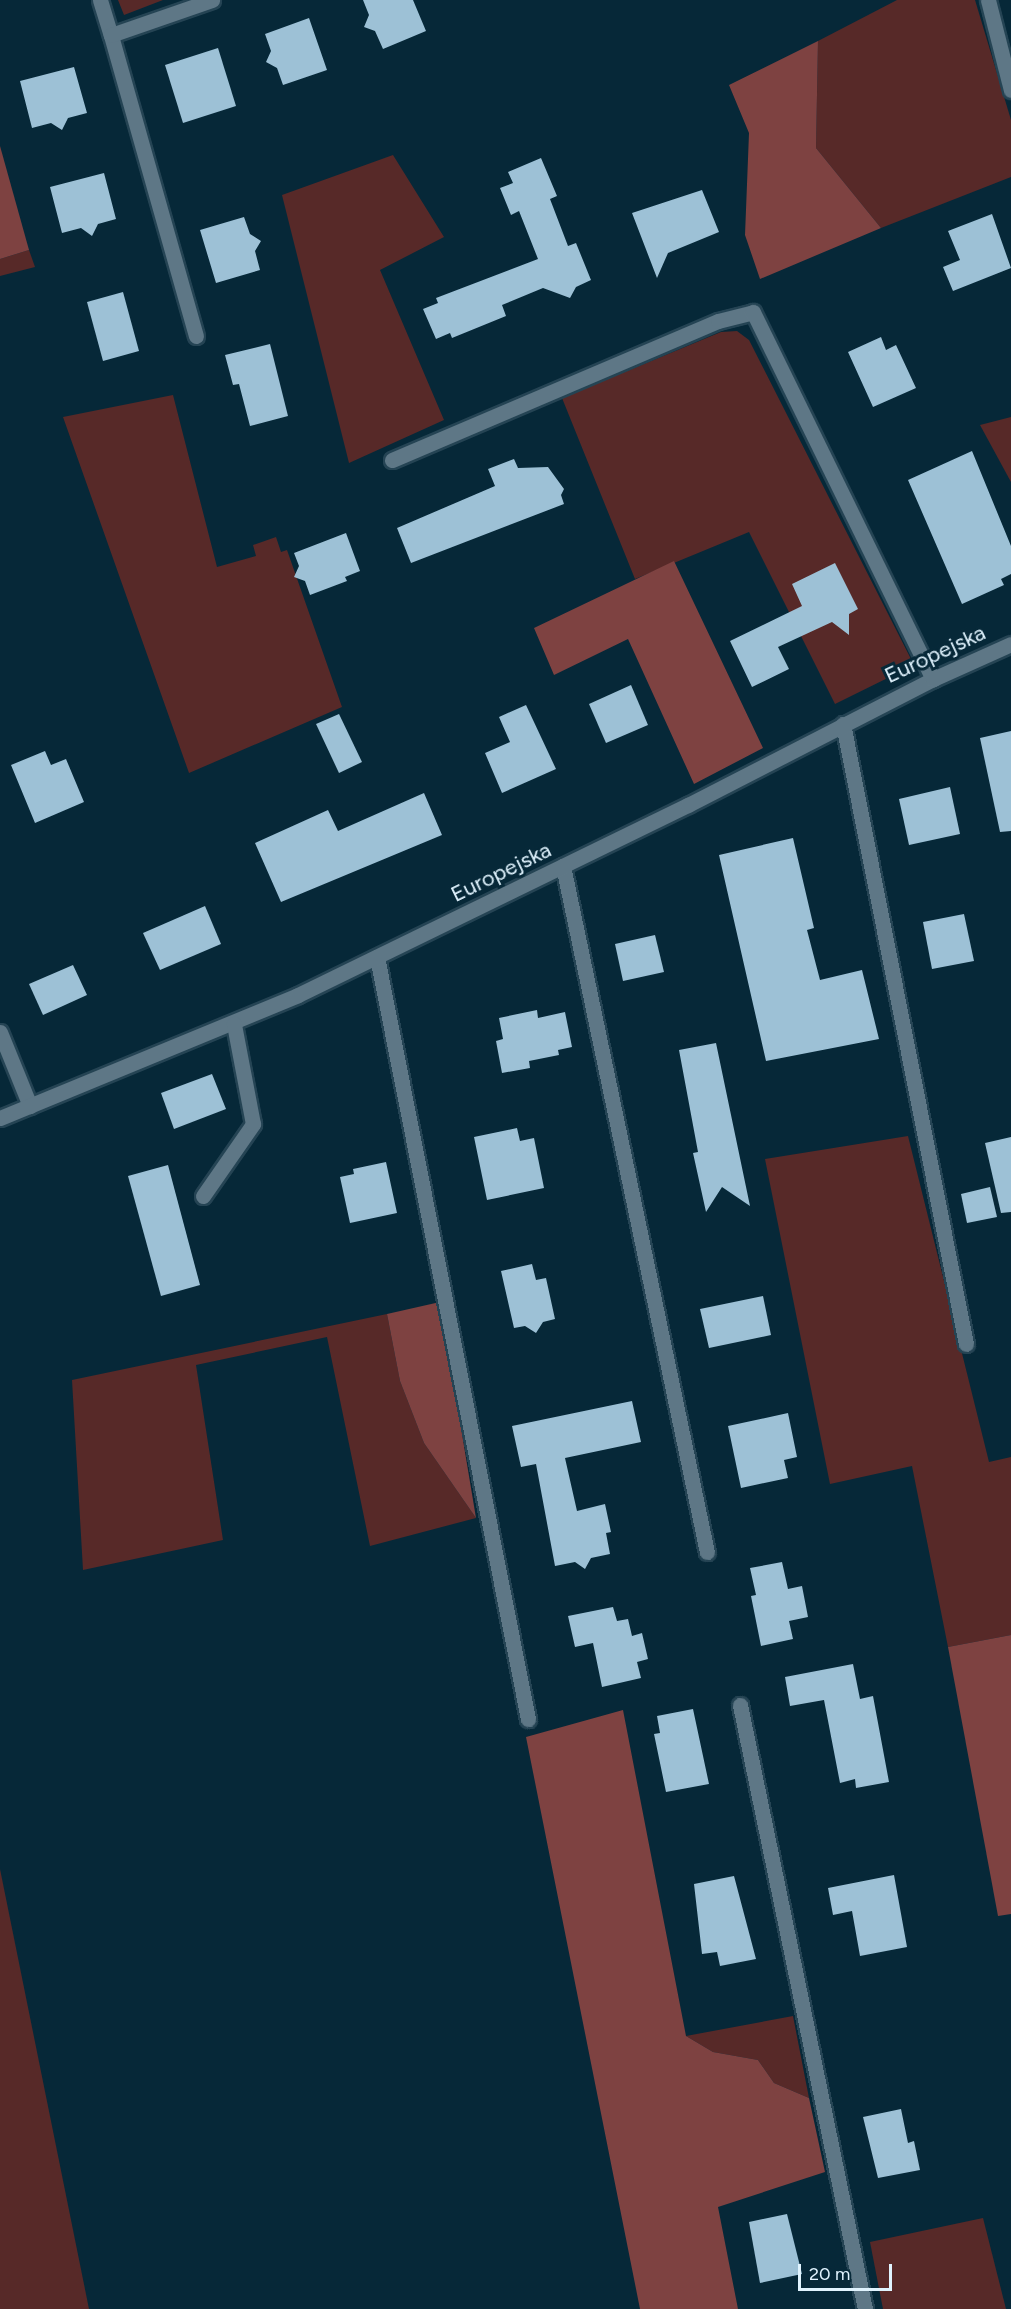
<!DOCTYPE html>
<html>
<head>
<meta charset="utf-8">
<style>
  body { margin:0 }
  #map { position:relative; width:1011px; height:2309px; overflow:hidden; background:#062838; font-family:Figtree,sans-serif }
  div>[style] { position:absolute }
  .green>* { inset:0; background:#572928 }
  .forest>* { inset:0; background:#7e4241 }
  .building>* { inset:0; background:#9dc1d6 }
  .roads { filter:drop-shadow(2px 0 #254454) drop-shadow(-2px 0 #254454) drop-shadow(0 2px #254454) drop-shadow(0 -2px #254454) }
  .minor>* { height:15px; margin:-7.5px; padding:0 7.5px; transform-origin:7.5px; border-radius:7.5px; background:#5e7786 }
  span { translate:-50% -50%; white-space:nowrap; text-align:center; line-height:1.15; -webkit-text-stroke:6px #062838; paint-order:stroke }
  .street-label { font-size:22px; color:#e0f3fe }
  .scale { position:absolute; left:798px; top:2264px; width:94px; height:27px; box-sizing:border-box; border:3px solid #e0f3fe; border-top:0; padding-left:8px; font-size:18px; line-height:21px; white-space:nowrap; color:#e0f3fe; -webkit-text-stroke:4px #062838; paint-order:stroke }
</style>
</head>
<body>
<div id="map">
  <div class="green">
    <i style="clip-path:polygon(118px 0,163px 0,124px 15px)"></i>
    <i style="clip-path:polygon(897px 0,975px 0,1011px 120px,1011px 177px,881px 228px,816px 148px,818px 41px)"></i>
    <i style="clip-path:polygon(393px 155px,444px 237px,380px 270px,444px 420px,349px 463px,282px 195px)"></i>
    <i style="clip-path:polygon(29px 250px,35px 267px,0 276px,0 259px)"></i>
    <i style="clip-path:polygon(737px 331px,749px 340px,914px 665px,835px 704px,749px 532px,635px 579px,562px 398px,721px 332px)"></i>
    <i style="clip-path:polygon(173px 395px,217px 567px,256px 556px,253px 545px,276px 537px,281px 552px,287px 550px,342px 707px,189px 773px,63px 417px)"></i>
    <i style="clip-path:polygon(1011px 417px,1011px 482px,980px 425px)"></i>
    <i style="clip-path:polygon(908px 1136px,989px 1462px,1011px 1457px,1011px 1635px,948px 1647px,912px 1466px,830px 1484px,765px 1159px)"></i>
    <i style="clip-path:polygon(387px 1314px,400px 1381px,424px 1443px,476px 1518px,370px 1546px,327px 1337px,196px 1365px,223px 1540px,83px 1570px,72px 1380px)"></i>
    <i style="clip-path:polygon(0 1869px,89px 2309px,0 2309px)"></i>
    <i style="clip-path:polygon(793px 2016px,809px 2098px,774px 2083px,758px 2060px,713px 2052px,686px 2036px)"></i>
    <i style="clip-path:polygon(983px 2218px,1006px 2309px,883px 2309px,870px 2242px)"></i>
  </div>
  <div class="forest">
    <i style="clip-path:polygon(818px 41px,816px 148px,881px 228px,760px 279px,745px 235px,749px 133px,729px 85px)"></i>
    <i style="clip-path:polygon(0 146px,29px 250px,0 259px)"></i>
    <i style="clip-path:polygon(674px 561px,763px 748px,694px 784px,628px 639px,554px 675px,534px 628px)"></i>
    <i style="clip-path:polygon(440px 1302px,476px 1518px,424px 1443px,400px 1381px,387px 1314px)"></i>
    <i style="clip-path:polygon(1011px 1635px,1011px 1914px,998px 1916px,948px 1647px)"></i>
    <i style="clip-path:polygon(623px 1710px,686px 2036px,713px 2052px,758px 2060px,774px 2083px,809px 2098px,825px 2172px,718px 2207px,738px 2309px,640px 2309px,526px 1737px)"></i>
  </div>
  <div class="building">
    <i style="clip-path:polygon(363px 0,413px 0,426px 31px,383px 49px,375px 31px,364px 27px,369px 15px)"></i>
    <i style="clip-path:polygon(309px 18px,327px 70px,283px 85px,277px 68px,266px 62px,271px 51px,265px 34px)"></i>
    <i style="clip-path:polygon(218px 48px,236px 106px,183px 123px,165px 65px)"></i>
    <i style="clip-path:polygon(74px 67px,87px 113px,68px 118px,62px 130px,51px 123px,32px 128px,20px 81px)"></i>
    <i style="clip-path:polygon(541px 158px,557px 196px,550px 199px,568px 246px,576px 243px,591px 280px,576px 287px,570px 298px,543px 288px,502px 305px,506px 316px,452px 338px,450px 333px,436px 339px,423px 309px,438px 303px,436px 298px,538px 259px,519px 211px,511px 215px,500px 188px,513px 183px,508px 172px)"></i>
    <i style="clip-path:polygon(104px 173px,116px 219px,98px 224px,92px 236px,81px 228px,62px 233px,50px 187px)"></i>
    <i style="clip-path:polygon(702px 190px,719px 232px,668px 253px,657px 278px,632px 213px)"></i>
    <i style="clip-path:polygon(992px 214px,1011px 268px,953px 291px,943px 267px,960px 260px,948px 231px)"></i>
    <i style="clip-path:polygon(244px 217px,250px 234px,261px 241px,255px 251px,260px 270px,216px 283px,200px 230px)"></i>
    <i style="clip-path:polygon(123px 292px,139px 351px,103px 361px,87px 302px)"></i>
    <i style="clip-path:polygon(881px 337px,886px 350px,896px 345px,916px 388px,873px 407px,848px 352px)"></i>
    <i style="clip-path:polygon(270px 344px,288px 416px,250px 426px,239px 384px,233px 385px,225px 355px)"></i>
    <i style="clip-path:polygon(972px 451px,1011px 546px,1011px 574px,1001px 579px,1004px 585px,962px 604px,908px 480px)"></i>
    <i style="clip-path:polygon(514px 459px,518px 468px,548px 467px,564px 489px,561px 495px,564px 504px,411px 563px,397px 528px,495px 486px,488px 469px)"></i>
    <i style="clip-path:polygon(346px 533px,360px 571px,345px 577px,347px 581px,310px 595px,305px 581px,294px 577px,299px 566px,294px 553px)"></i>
    <i style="clip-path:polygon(835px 563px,858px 609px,849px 614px,849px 635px,832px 622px,778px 647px,789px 669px,752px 687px,730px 641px,802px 606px,792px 584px)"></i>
    <i style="clip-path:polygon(631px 685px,648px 725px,606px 743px,589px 704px)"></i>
    <i style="clip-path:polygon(526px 705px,556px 769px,502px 793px,485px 753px,510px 742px,499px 717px)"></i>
    <i style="clip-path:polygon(339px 714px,362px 762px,339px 773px,316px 724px)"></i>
    <i style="clip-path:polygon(1011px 731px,1011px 831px,1000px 832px,980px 738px)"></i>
    <i style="clip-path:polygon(45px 751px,51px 765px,66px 759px,84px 802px,35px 823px,11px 765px)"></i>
    <i style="clip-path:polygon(950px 787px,960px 834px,909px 845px,899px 799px)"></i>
    <i style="clip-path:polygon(424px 793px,442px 835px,281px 902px,255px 843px,328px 810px,338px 831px)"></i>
    <i style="clip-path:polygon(793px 838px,814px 928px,807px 930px,820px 980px,862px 970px,879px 1039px,766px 1061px,719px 855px)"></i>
    <i style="clip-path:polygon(205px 906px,221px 944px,160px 970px,143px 933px)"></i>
    <i style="clip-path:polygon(964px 914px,974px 961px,932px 969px,923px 922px)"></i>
    <i style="clip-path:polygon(655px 935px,664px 972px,623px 981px,615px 944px)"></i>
    <i style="clip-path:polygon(73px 965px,87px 995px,43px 1015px,29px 984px)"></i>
    <i style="clip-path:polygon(537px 1010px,538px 1018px,565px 1012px,572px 1047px,558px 1050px,559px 1055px,529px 1061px,530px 1068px,502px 1073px,496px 1041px,503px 1039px,499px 1018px)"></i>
    <i style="clip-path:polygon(716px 1043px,750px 1206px,722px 1187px,706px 1212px,693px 1153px,698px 1152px,679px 1050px)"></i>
    <i style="clip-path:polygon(212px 1074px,226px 1109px,174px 1129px,161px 1093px)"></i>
    <i style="clip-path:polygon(517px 1128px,520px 1141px,534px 1138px,544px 1188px,487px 1200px,474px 1137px)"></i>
    <i style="clip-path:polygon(1011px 1137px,1011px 1212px,1001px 1213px,985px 1143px)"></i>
    <i style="clip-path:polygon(386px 1162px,397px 1213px,350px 1223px,340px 1177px,354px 1174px,353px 1169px)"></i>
    <i style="clip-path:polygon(168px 1165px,200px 1285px,161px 1296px,128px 1176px)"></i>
    <i style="clip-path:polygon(990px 1187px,997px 1217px,967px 1223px,961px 1194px)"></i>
    <i style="clip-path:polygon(532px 1264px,536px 1280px,546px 1278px,555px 1319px,543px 1322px,536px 1333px,525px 1326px,514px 1328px,501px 1271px)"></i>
    <i style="clip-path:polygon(763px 1296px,771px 1335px,709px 1348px,700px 1309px)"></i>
    <i style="clip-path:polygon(632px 1401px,641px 1442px,565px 1458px,577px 1511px,605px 1504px,611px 1532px,606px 1533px,610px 1554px,591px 1558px,585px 1569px,575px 1562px,555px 1566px,536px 1464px,521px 1467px,512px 1426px)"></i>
    <i style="clip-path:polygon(788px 1413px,797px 1457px,784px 1460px,788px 1478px,741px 1488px,728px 1426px)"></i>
    <i style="clip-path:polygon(782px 1562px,788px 1589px,802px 1586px,808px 1617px,789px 1621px,793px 1639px,761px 1646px,751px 1596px,756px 1595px,750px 1568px)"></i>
    <i style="clip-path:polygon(613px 1607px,617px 1621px,628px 1619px,632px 1636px,642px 1633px,648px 1659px,637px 1662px,641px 1678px,602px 1687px,593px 1643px,575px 1647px,568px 1616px)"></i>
    <i style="clip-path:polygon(853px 1664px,860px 1699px,873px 1696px,889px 1782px,856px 1788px,855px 1779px,840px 1783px,824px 1700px,790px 1706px,785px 1677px)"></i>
    <i style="clip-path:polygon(693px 1709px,709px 1784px,666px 1792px,654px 1734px,660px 1733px,657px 1716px)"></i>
    <i style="clip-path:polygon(894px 1875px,907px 1947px,860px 1956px,852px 1911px,833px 1915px,828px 1888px)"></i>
    <i style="clip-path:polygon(734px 1876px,756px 1959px,720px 1966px,717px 1952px,702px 1954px,694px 1884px)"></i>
    <i style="clip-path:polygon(901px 2109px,908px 2143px,914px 2141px,920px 2170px,878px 2178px,863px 2117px)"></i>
    <i style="clip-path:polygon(787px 2214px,802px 2274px,760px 2283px,749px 2222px)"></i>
  </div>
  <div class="roads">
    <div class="minor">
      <i style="left:100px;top:0;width:37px;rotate:73deg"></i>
      <i style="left:988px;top:0;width:93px;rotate:75.7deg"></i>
      <i style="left:196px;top:336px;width:313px;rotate:-105.8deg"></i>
      <i style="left:111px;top:35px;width:107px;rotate:-19.1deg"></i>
      <i style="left:392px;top:460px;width:354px;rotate:-23.1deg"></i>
      <i style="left:718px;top:321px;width:36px;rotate:-14deg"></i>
      <i style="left:753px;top:312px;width:409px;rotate:63.9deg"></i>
      <i style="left:843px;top:724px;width:632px;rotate:78.78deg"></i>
      <i style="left:563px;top:866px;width:701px;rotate:78.15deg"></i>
      <i style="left:377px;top:957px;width:777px;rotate:78.79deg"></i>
      <i style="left:0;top:1032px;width:80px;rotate:67.9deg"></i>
      <i style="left:0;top:1118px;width:322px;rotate:-22.4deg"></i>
      <i style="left:298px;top:995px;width:434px;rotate:-26deg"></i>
      <i style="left:688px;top:805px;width:276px;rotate:-27.2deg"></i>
      <i style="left:933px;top:679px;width:85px;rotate:-24.2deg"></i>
      <i style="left:203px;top:1196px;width:88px;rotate:-55.2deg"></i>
      <i style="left:253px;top:1124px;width:102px;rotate:-100.8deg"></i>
      <i style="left:740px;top:1705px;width:617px;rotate:78.31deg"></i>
    </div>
  </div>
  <div class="street-label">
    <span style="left:935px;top:654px;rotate:-25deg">Europejska</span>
    <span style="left:501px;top:872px;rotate:-26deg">Europejska</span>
  </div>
  <div class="scale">20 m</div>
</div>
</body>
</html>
